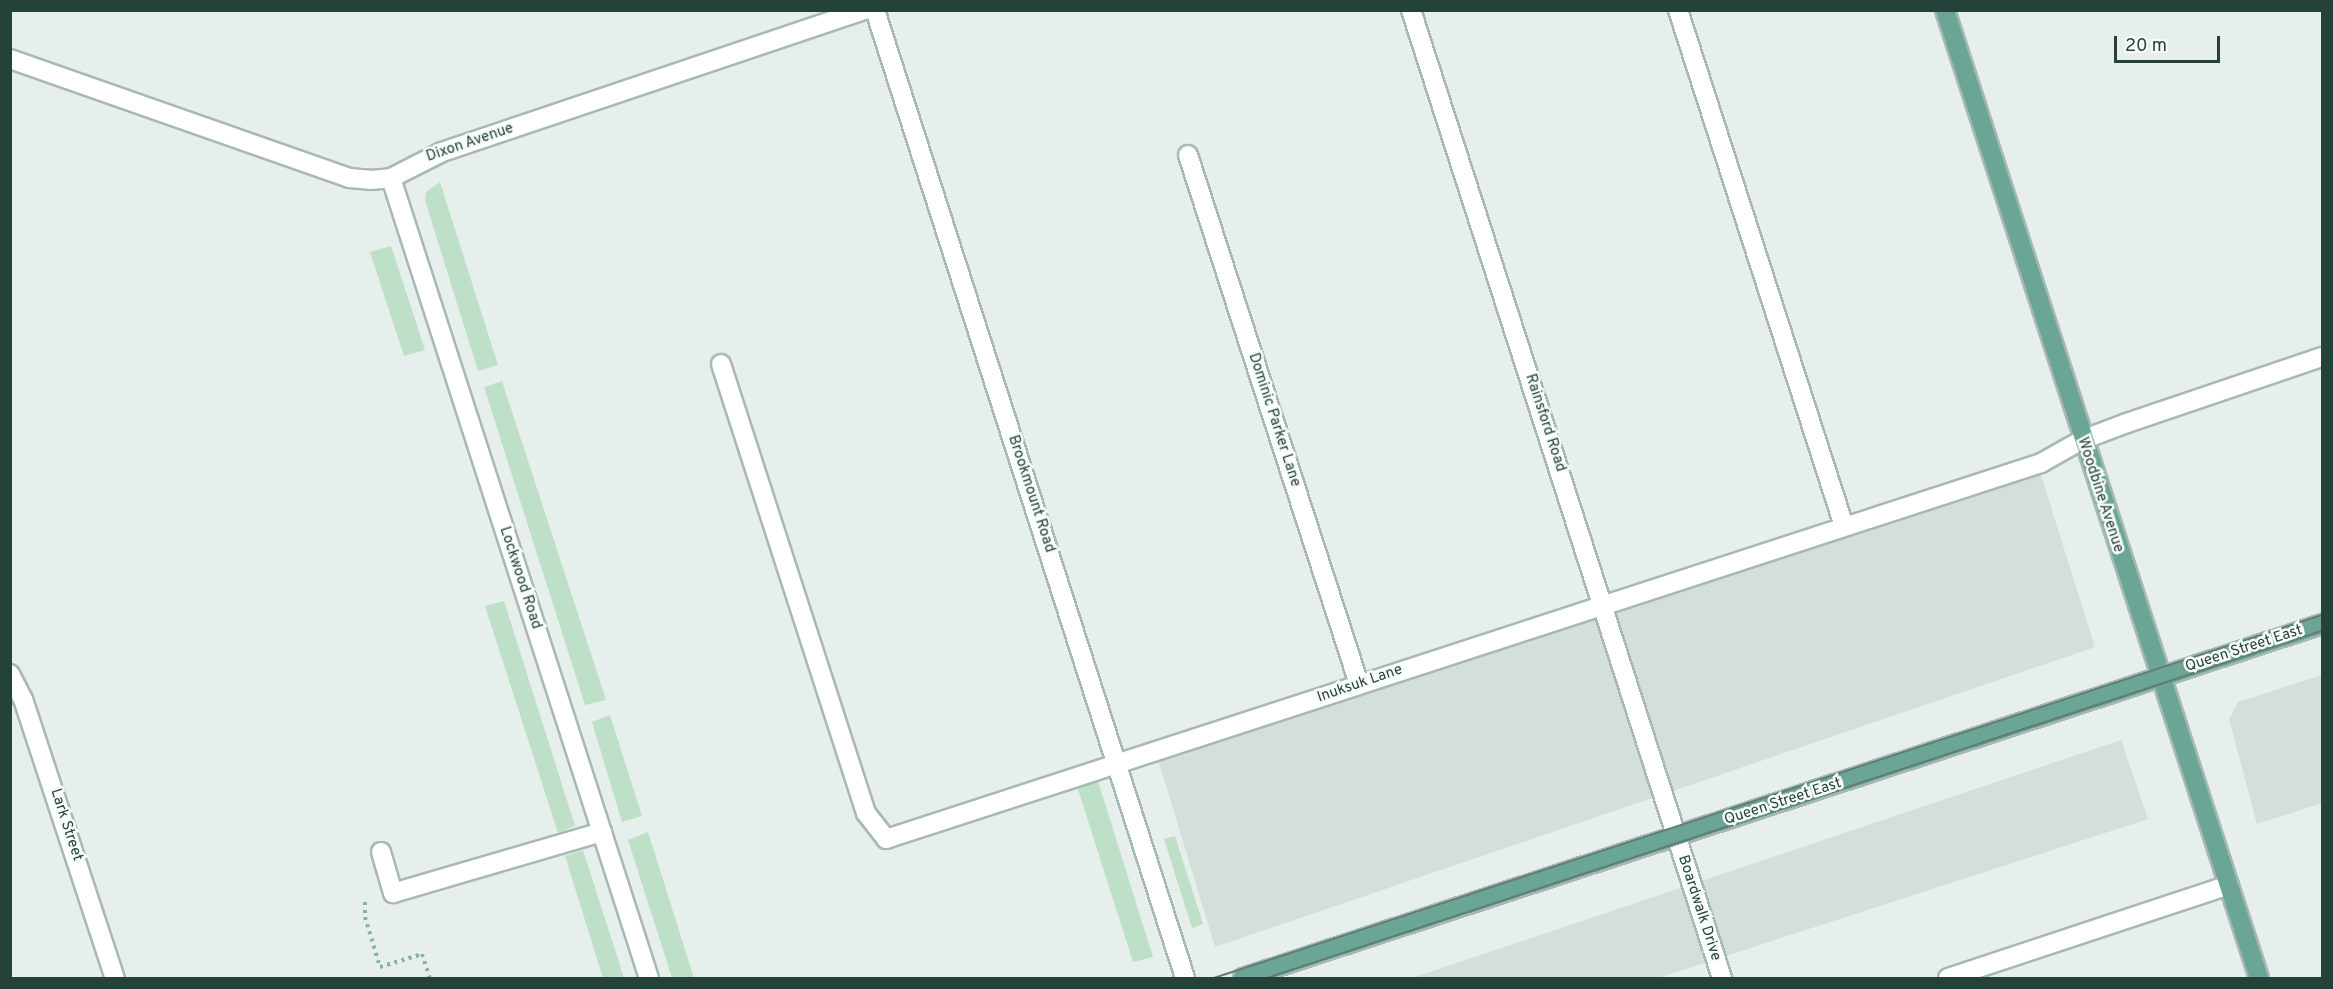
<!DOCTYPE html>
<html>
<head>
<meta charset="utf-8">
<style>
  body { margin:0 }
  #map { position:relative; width:2333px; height:989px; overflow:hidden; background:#e6efeb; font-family:Overpass,sans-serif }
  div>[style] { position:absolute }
  .built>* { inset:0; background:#d4dfda }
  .green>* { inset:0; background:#bfe0c8 }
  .path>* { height:4px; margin-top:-2px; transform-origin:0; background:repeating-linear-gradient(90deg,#86b3a5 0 3px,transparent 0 7.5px) }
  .roads { filter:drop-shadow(2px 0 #a8b8b2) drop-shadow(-2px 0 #a8b8b2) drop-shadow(0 2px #a8b8b2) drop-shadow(0 -2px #a8b8b2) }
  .minor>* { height:18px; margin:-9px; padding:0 9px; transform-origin:9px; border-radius:9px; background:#fff }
  .major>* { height:18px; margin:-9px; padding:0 9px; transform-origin:9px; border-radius:9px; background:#6aa596 }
  .tram>* { height:1.5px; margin:-0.75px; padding:0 0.75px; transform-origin:0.75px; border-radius:0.75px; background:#5f7d75 }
  span { translate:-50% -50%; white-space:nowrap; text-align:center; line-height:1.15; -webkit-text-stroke:5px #f7fbf9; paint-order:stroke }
  .street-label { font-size:15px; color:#24423a }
  .frame { position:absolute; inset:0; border:12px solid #24423a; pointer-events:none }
  .scale { position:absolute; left:2114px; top:36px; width:106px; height:27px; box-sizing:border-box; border:3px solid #24423a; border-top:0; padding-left:8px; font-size:18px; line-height:21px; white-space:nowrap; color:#24423a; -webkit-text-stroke:4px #f7fbf9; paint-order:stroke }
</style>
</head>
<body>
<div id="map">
  <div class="built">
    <i style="clip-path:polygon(2040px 472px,2095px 647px,1215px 947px,1157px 756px)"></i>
    <i style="clip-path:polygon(2322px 675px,2322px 803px,2257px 824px,2229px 719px,2238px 702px)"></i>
    <i style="clip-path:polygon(2121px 740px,2148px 819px,1658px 978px,1412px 978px)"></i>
  </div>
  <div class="green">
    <i style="clip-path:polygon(440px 182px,498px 365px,478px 371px,425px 200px,426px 192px)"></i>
    <i style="clip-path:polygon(391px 246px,425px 350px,404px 356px,370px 252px)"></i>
    <i style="clip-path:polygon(502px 381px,550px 528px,606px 700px,585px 705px,484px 387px)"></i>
    <i style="clip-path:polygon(504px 601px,575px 826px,558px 833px,485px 606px)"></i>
    <i style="clip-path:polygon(610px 715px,642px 816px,622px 822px,592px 722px)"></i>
    <i style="clip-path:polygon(1075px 780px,1098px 781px,1153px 957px,1133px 962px)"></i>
    <i style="clip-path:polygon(648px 832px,694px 978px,672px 978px,628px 840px)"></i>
    <i style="clip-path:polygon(1175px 836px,1203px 924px,1192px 928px,1164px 839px)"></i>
    <i style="clip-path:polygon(583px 850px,624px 978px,603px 978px,565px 856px)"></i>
  </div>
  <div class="path">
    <i style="left:365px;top:902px;width:15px;rotate:90deg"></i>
    <i style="left:365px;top:917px;width:52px;rotate:73.3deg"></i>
    <i style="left:380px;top:967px;width:44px;rotate:-17.2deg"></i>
    <i style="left:422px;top:954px;width:25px;rotate:72deg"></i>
  </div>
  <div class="roads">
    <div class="minor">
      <i style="left:875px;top:10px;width:1016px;rotate:72.24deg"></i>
      <i style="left:1411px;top:10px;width:1017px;rotate:72.19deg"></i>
      <i style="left:1678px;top:10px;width:542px;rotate:72.17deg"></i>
      <i style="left:10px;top:59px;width:359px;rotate:19.3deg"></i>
      <i style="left:349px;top:178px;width:21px;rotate:5deg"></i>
      <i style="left:370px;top:180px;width:21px;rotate:-5deg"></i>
      <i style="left:391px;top:178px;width:57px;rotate:-27deg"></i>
      <i style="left:442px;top:152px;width:446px;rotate:-18.6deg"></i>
      <i style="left:1188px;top:155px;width:556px;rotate:72.09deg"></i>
      <i style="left:391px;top:178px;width:841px;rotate:72.13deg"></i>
      <i style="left:721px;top:364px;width:472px;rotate:72.1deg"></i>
      <i style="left:866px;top:813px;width:33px;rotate:52deg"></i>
      <i style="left:886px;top:839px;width:1215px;rotate:-18.03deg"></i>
      <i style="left:2041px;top:463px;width:47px;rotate:-29.3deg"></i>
      <i style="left:2082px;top:440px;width:48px;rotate:-20.7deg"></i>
      <i style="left:2127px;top:423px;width:206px;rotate:-18.7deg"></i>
      <i style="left:10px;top:674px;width:28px;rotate:63deg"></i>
      <i style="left:23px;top:699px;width:294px;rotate:71.8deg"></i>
      <i style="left:381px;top:852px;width:43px;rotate:73.7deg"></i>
      <i style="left:393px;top:893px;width:218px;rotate:-16.3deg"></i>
      <i style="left:1948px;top:978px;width:296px;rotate:-18.3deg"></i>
    </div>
    <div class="major">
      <i style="left:1945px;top:10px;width:1018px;rotate:72.03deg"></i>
      <i style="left:1243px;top:978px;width:1136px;rotate:-18.16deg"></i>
    </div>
  </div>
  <div class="tram">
    <i style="left:1214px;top:978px;width:1166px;rotate:-18.14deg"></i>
    <i style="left:1267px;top:978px;width:1111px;rotate:-18.21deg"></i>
  </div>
  <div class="street-label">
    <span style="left:470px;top:143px;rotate:-19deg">Dixon Avenue</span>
    <span style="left:1274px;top:420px;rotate:72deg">Dominic Parker Lane</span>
    <span style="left:1545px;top:423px;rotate:72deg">Rainsford Road</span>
    <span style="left:1031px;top:494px;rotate:72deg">Brookmount Road</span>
    <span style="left:2100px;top:495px;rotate:72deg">Woodbine Avenue</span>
    <span style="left:520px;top:578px;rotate:72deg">Lockwood Road</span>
    <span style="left:2244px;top:649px;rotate:-18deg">Queen Street East</span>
    <span style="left:1360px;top:684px;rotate:-19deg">Inuksuk Lane</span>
    <span style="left:1783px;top:802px;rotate:-18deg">Queen Street East</span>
    <span style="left:66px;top:825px;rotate:72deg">Lark Street</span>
    <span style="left:1699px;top:908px;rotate:72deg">Boardwalk Drive</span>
  </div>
  <div class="frame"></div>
  <div class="scale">20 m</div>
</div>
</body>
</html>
